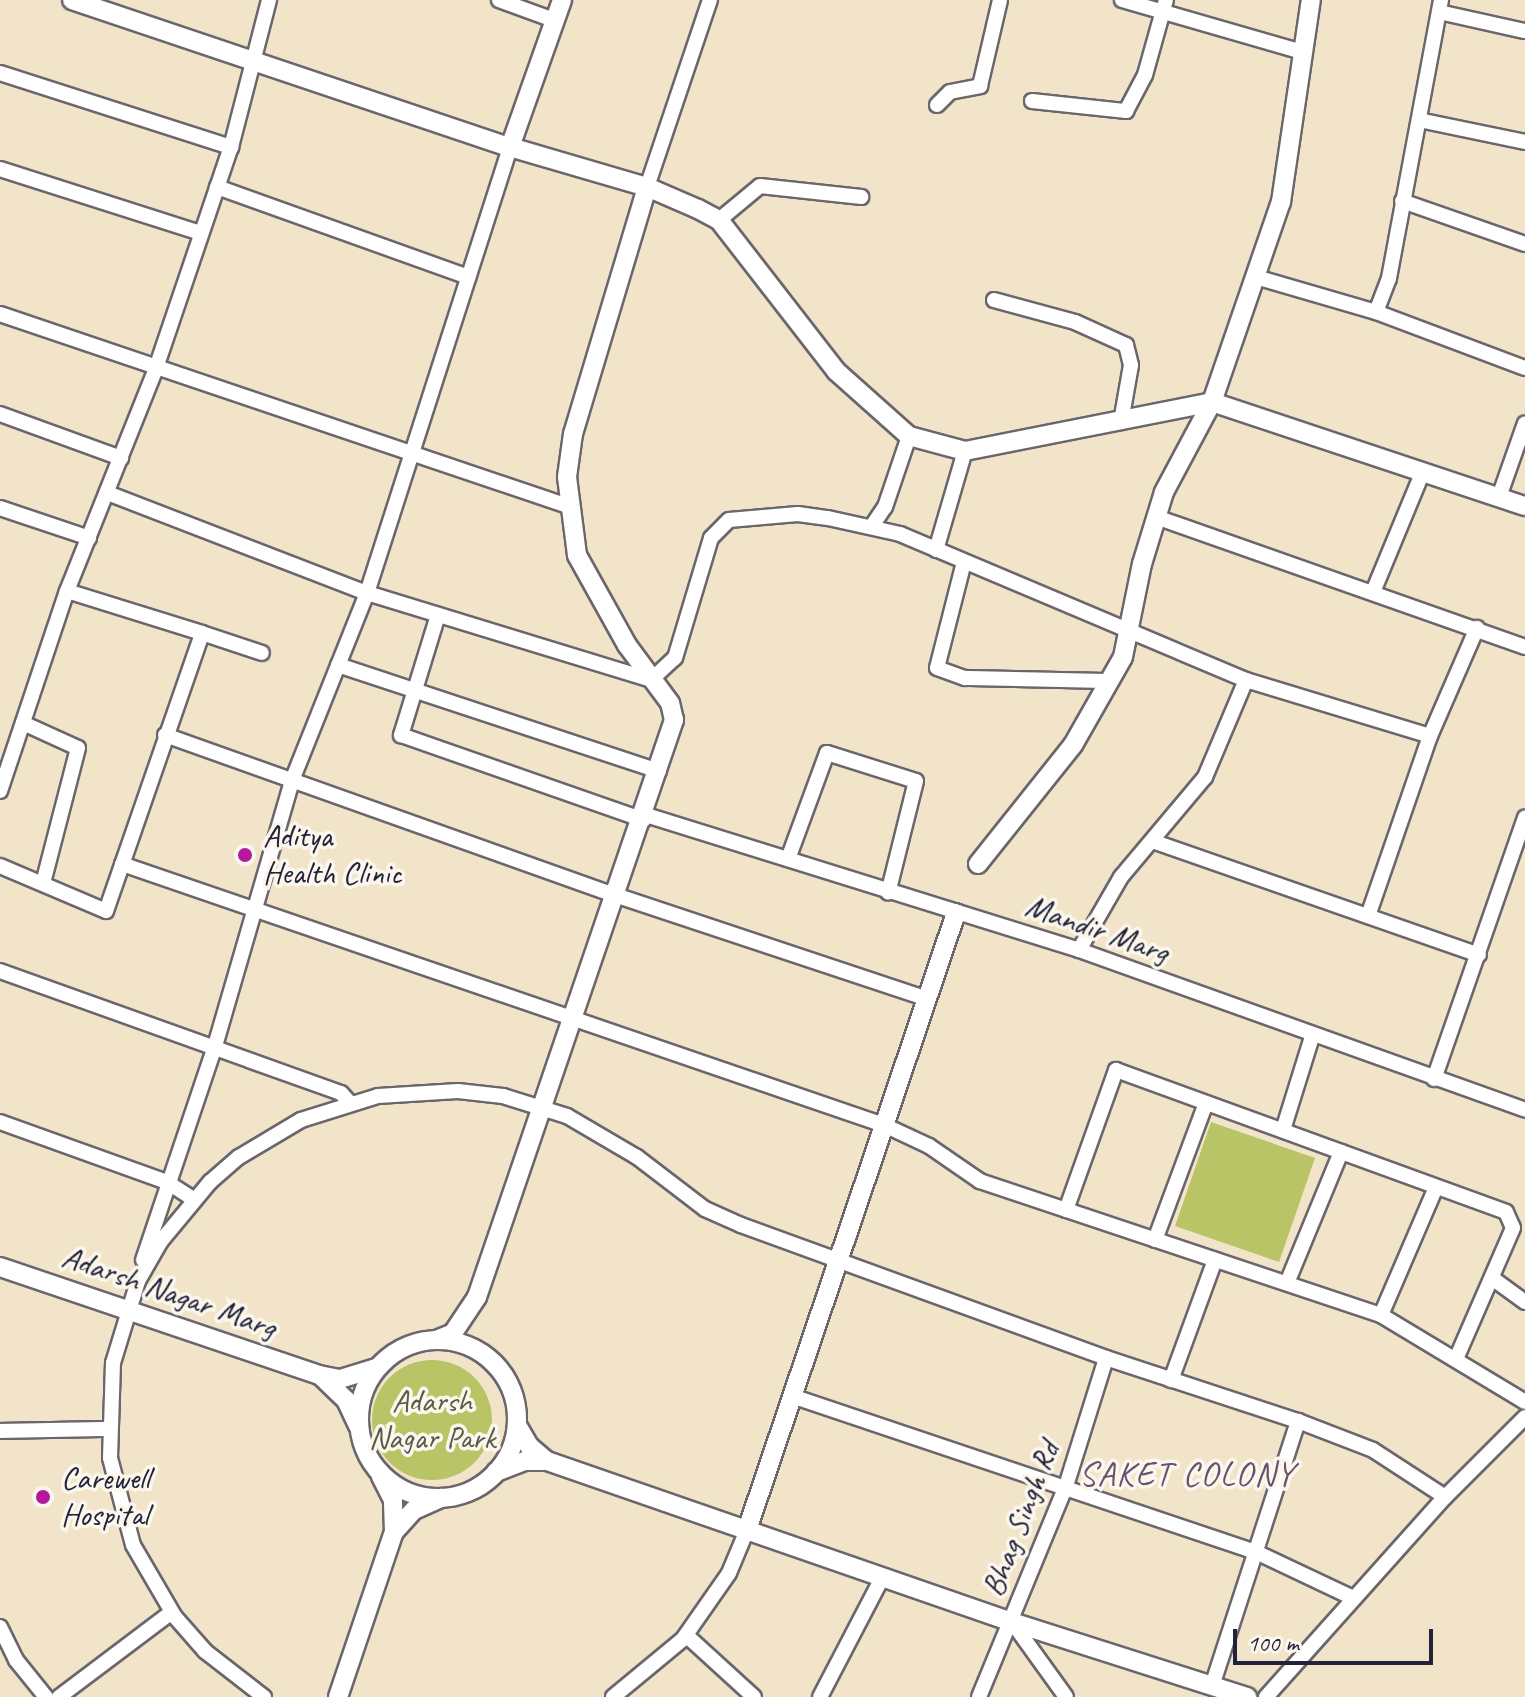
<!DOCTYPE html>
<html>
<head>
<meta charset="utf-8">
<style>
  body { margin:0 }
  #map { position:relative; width:1525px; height:1697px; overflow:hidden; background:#f2e4c8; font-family:Caveat,sans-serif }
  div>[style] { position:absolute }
  .green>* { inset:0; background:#b8c466 }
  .round { border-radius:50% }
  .roads { filter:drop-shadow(2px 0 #6b666c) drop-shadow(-2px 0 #6b666c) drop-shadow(0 2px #6b666c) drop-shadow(0 -2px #6b666c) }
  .minor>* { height:14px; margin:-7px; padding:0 7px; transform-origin:7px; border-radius:7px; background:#fff }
  .tertiary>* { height:18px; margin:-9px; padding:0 9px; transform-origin:9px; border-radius:9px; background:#fff }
  .tertiary>.ring { margin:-9px; padding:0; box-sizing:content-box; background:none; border:18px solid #fff; border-radius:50% }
  .dots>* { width:22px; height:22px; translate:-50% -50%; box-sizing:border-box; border:4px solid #fbf7ec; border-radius:50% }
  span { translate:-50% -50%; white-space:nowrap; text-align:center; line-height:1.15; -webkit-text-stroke:7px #fbf7ec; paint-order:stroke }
  .poi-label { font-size:32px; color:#22223b }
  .left { translate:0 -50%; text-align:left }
  .street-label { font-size:32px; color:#22223b }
  .park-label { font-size:32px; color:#565b4a }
  .neighbourhood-label { font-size:34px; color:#695270; letter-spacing:2px }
  .scale { position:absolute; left:1233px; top:1629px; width:200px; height:36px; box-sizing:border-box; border:4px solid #22223b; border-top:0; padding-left:10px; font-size:24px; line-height:28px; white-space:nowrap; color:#22223b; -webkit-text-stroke:6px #fbf7ec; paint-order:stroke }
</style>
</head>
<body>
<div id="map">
  <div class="green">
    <i style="clip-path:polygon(1211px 1122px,1315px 1158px,1279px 1262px,1175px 1226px)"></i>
    <i class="round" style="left:372px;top:1360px;width:120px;height:120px"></i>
  </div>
  <div class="roads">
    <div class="minor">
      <i style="left:499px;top:0;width:59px;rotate:20deg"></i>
      <i style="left:1122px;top:0;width:187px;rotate:16.1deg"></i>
      <i style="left:1439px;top:12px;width:88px;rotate:12.5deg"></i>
      <i style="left:0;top:73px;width:243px;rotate:17.8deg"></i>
      <i style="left:1032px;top:101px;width:95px;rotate:6.1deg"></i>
      <i style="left:1126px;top:111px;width:41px;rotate:-62.2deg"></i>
      <i style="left:1145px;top:75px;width:78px;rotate:-74.4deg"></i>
      <i style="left:937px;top:105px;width:18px;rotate:-45deg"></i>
      <i style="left:950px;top:92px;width:31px;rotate:-11deg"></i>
      <i style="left:980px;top:86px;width:88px;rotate:-76.9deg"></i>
      <i style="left:1419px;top:120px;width:108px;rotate:11.7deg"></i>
      <i style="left:0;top:169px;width:211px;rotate:17.7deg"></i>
      <i style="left:217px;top:187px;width:267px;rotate:19.7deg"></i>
      <i style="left:647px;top:187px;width:197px;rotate:-71.4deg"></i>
      <i style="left:1402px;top:201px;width:130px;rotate:19.3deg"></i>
      <i style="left:719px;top:220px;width:53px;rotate:-39.7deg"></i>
      <i style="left:760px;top:186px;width:102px;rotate:6.2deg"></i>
      <i style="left:1259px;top:278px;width:122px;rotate:16.2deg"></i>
      <i style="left:1376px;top:312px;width:159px;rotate:20.6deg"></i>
      <i style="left:994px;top:300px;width:84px;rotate:15.2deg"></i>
      <i style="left:1075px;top:322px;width:56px;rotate:24.3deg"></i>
      <i style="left:1126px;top:345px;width:21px;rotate:76deg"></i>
      <i style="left:1131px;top:365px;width:58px;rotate:100deg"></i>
      <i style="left:1376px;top:312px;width:36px;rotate:-69deg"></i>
      <i style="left:1389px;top:278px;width:283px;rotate:-79.4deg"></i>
      <i style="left:0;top:314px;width:603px;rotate:18.68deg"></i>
      <i style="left:0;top:414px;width:129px;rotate:20deg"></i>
      <i style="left:110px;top:494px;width:275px;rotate:21.1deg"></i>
      <i style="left:367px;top:593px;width:297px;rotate:17deg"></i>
      <i style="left:651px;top:680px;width:33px;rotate:-43deg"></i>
      <i style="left:675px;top:658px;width:125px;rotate:-73.3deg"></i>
      <i style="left:711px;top:538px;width:25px;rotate:-45deg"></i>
      <i style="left:729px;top:520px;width:69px;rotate:-5deg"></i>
      <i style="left:798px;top:514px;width:30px;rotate:8deg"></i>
      <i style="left:828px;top:518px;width:74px;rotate:12.5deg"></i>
      <i style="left:900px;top:534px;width:376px;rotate:22.9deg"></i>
      <i style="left:1246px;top:680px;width:192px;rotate:16.9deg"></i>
      <i style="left:1499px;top:497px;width:78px;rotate:-70.6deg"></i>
      <i style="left:0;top:508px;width:94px;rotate:18.6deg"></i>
      <i style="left:1156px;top:517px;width:391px;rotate:19.4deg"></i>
      <i style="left:872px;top:526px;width:23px;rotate:-56deg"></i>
      <i style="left:885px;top:507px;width:75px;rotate:-71.3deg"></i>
      <i style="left:936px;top:550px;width:103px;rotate:-73.7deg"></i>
      <i style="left:964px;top:562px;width:109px;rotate:104.3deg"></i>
      <i style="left:937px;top:668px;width:30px;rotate:20deg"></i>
      <i style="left:965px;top:678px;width:145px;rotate:1.2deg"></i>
      <i style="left:1373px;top:592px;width:131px;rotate:-67.5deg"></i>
      <i style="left:438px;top:615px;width:126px;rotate:107.1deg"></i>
      <i style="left:401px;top:735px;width:257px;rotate:19.3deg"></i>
      <i style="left:202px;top:633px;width:63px;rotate:18.4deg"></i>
      <i style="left:338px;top:665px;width:338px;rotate:18.3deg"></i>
      <i style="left:23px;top:723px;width:60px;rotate:24.4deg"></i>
      <i style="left:78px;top:748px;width:139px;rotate:104.5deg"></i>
      <i style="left:165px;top:735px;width:481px;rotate:19.6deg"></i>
      <i style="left:618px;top:896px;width:326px;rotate:18.4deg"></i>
      <i style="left:0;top:791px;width:211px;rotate:-71.5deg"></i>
      <i style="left:67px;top:591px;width:240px;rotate:-68.2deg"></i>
      <i style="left:156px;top:368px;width:233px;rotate:-71.3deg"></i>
      <i style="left:231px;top:147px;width:152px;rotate:-75.5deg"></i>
      <i style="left:646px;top:815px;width:454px;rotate:17.3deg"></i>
      <i style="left:1079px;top:950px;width:474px;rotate:19.7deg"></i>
      <i style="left:1155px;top:842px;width:343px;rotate:19.2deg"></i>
      <i style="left:788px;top:859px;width:113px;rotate:-69.8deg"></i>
      <i style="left:827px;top:753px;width:93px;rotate:17.5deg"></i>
      <i style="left:916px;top:781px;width:115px;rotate:104deg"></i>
      <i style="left:122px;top:864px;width:805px;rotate:18.91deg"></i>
      <i style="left:884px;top:1125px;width:50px;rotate:25deg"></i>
      <i style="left:929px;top:1146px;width:62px;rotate:34.5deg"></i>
      <i style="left:980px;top:1181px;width:423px;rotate:18.5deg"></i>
      <i style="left:1381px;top:1315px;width:168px;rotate:31.1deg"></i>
      <i style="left:0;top:866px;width:115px;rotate:23deg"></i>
      <i style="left:106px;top:911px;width:294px;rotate:-70.9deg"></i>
      <i style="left:202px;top:633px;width:141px;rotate:-162.7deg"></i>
      <i style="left:1368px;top:916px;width:190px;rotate:-71deg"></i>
      <i style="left:1430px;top:736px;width:118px;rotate:-66.5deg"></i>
      <i style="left:1079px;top:950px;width:84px;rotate:-60.1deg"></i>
      <i style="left:1121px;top:877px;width:131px;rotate:-50deg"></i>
      <i style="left:1205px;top:777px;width:105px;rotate:-67.1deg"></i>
      <i style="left:0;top:971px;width:362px;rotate:19.7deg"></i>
      <i style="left:341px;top:1093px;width:13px;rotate:48deg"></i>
      <i style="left:1434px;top:1079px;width:277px;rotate:-70.8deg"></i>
      <i style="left:0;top:1122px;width:177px;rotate:19.8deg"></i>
      <i style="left:167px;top:1182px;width:31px;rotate:33deg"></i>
      <i style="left:1283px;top:1130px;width:97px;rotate:-72.7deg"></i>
      <i style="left:1066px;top:1210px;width:149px;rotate:-70.3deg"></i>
      <i style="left:1116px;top:1070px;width:415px;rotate:20deg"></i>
      <i style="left:1506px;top:1212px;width:17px;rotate:66deg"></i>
      <i style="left:1513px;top:1228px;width:141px;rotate:113.5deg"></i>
      <i style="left:1155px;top:1240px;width:146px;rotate:-69.6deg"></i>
      <i style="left:143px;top:1260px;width:226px;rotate:-71.4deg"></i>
      <i style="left:215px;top:1046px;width:279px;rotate:-73.8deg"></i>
      <i style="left:293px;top:778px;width:199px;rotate:-68.2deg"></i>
      <i style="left:367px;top:593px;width:468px;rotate:-72.2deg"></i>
      <i style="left:1492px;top:1278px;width:41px;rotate:36deg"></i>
      <i style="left:1287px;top:1283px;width:142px;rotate:-67.6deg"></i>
      <i style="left:1381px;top:1315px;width:139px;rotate:-66.7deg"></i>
      <i style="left:1171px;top:1380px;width:128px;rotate:-69.9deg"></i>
      <i style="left:792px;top:1396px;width:492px;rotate:18.6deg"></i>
      <i style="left:1258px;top:1553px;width:105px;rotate:25.3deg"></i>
      <i style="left:0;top:1431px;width:109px;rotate:-1.1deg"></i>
      <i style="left:1012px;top:1622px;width:92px;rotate:54.2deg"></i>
      <i style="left:0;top:1627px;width:37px;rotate:64deg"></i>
      <i style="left:16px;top:1660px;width:48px;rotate:51deg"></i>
      <i style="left:686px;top:1635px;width:92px;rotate:42.4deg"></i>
      <i style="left:1212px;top:1686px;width:279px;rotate:-72deg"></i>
      <i style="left:59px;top:1697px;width:141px;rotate:-37deg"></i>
      <i style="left:264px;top:1697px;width:75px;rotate:-142.1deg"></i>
      <i style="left:205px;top:1651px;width:45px;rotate:-131.4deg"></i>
      <i style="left:175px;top:1617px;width:83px;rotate:-120.3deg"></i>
      <i style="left:133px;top:1545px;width:90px;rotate:-104.8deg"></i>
      <i style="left:110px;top:1458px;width:95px;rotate:-88.2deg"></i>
      <i style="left:113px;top:1363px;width:86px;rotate:-73deg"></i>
      <i style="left:138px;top:1281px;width:46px;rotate:-60.1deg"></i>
      <i style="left:161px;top:1241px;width:77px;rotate:-50.3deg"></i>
      <i style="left:210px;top:1182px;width:38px;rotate:-41deg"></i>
      <i style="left:239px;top:1157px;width:72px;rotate:-30.8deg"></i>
      <i style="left:301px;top:1120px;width:81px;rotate:-17.3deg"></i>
      <i style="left:378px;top:1096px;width:80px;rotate:-3.6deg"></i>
      <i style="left:458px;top:1091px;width:45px;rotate:6.3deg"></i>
      <i style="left:503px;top:1096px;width:67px;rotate:17.4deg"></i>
      <i style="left:567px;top:1116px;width:81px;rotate:30.4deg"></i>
      <i style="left:637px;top:1157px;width:86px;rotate:37.4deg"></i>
      <i style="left:705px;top:1209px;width:39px;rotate:24deg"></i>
      <i style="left:741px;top:1225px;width:388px;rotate:20deg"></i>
      <i style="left:1106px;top:1358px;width:202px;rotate:18.2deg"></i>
      <i style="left:1298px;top:1421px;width:80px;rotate:21.1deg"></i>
      <i style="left:1373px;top:1450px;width:86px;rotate:33.1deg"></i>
      <i style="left:613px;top:1697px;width:91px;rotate:-39.6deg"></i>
      <i style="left:683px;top:1639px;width:80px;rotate:-55.1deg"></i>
      <i style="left:729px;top:1573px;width:47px;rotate:-67.3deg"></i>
      <i style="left:820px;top:1697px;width:136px;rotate:-62.5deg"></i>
      <i style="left:979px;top:1697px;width:228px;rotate:-67.6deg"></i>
      <i style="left:1066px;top:1486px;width:134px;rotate:-72.6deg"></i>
      <i style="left:1266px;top:1697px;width:268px;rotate:-48.2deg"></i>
      <i style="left:1445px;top:1497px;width:113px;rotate:-45deg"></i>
    </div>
    <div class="tertiary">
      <i style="left:72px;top:0;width:462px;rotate:18.6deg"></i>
      <i style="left:510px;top:147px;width:143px;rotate:16.3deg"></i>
      <i style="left:647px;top:187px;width:56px;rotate:23.3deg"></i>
      <i style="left:698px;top:209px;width:24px;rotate:28deg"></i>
      <i style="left:719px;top:220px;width:191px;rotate:52.2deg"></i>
      <i style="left:836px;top:371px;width:98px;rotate:41.7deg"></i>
      <i style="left:909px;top:436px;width:58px;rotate:15deg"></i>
      <i style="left:965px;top:451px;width:252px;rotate:-11.2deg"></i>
      <i style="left:1212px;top:402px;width:330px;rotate:18.4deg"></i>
      <i style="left:510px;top:147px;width:156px;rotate:-70.5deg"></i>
      <i style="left:978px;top:864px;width:152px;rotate:-51.4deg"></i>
      <i style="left:1073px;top:745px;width:101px;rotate:-60.4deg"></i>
      <i style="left:1123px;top:657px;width:95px;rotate:-78.5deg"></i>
      <i style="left:1142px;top:564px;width:75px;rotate:-73deg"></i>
      <i style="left:1164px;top:492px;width:102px;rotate:-61.9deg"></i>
      <i style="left:1212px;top:402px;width:212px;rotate:-71deg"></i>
      <i style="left:1281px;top:202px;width:204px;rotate:-81.6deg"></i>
      <i style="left:0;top:1267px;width:337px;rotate:18.7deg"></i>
      <i style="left:319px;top:1375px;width:21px;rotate:11deg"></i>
      <i style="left:340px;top:1379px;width:39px;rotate:-17deg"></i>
      <i style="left:436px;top:1340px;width:18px;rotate:-22deg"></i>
      <i style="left:453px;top:1333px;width:43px;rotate:-56.3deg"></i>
      <i style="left:477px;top:1297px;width:610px;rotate:-71.15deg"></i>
      <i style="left:674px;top:720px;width:17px;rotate:-103deg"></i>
      <i style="left:670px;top:703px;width:72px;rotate:-126.6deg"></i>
      <i style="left:627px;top:645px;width:103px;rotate:-119.1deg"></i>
      <i style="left:577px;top:555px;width:79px;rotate:-97.3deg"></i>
      <i style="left:567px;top:477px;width:43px;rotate:-82.1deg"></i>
      <i style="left:573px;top:434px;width:258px;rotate:-73.3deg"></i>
      <i class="ring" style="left:359px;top:1340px;width:140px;height:140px"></i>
      <i style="left:321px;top:1376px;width:35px;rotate:44deg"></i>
      <i style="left:346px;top:1400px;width:29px;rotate:65deg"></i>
      <i style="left:517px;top:1425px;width:24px;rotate:60deg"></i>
      <i style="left:529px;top:1446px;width:23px;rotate:40deg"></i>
      <i style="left:496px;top:1472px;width:31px;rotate:-21deg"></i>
      <i style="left:525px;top:1461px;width:22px"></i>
      <i style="left:547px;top:1461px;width:492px;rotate:19.1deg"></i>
      <i style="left:1012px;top:1622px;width:247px;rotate:17.7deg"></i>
      <i style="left:747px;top:1530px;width:651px;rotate:-71.29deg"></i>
      <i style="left:394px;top:1532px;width:30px;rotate:-48deg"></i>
      <i style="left:414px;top:1510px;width:30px;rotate:-24deg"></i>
      <i style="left:338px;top:1697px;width:174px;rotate:-71.3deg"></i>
      <i style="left:394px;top:1532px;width:32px;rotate:-92deg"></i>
      <i style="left:393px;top:1500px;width:27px;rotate:-117deg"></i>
    </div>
  </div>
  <div class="dots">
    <i style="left:245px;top:855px;background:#b5179e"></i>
    <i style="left:43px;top:1497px;background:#b5179e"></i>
  </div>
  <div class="poi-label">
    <span class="left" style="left:263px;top:855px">Aditya<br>Health Clinic</span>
    <span class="left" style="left:61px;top:1497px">Carewell<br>Hospital</span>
  </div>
  <div class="street-label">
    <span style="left:1097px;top:929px;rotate:19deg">Mandir Marg</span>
    <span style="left:169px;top:1292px;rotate:19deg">Adarsh Nagar Marg</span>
    <span style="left:1021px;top:1519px;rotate:-69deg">Bhag Singh Rd</span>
  </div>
  <div class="park-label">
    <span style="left:432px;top:1420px">Adarsh<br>Nagar Park</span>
  </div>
  <div class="neighbourhood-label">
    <span style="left:1187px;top:1474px">SAKET COLONY</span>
  </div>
  <div class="scale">100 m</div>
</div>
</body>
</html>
